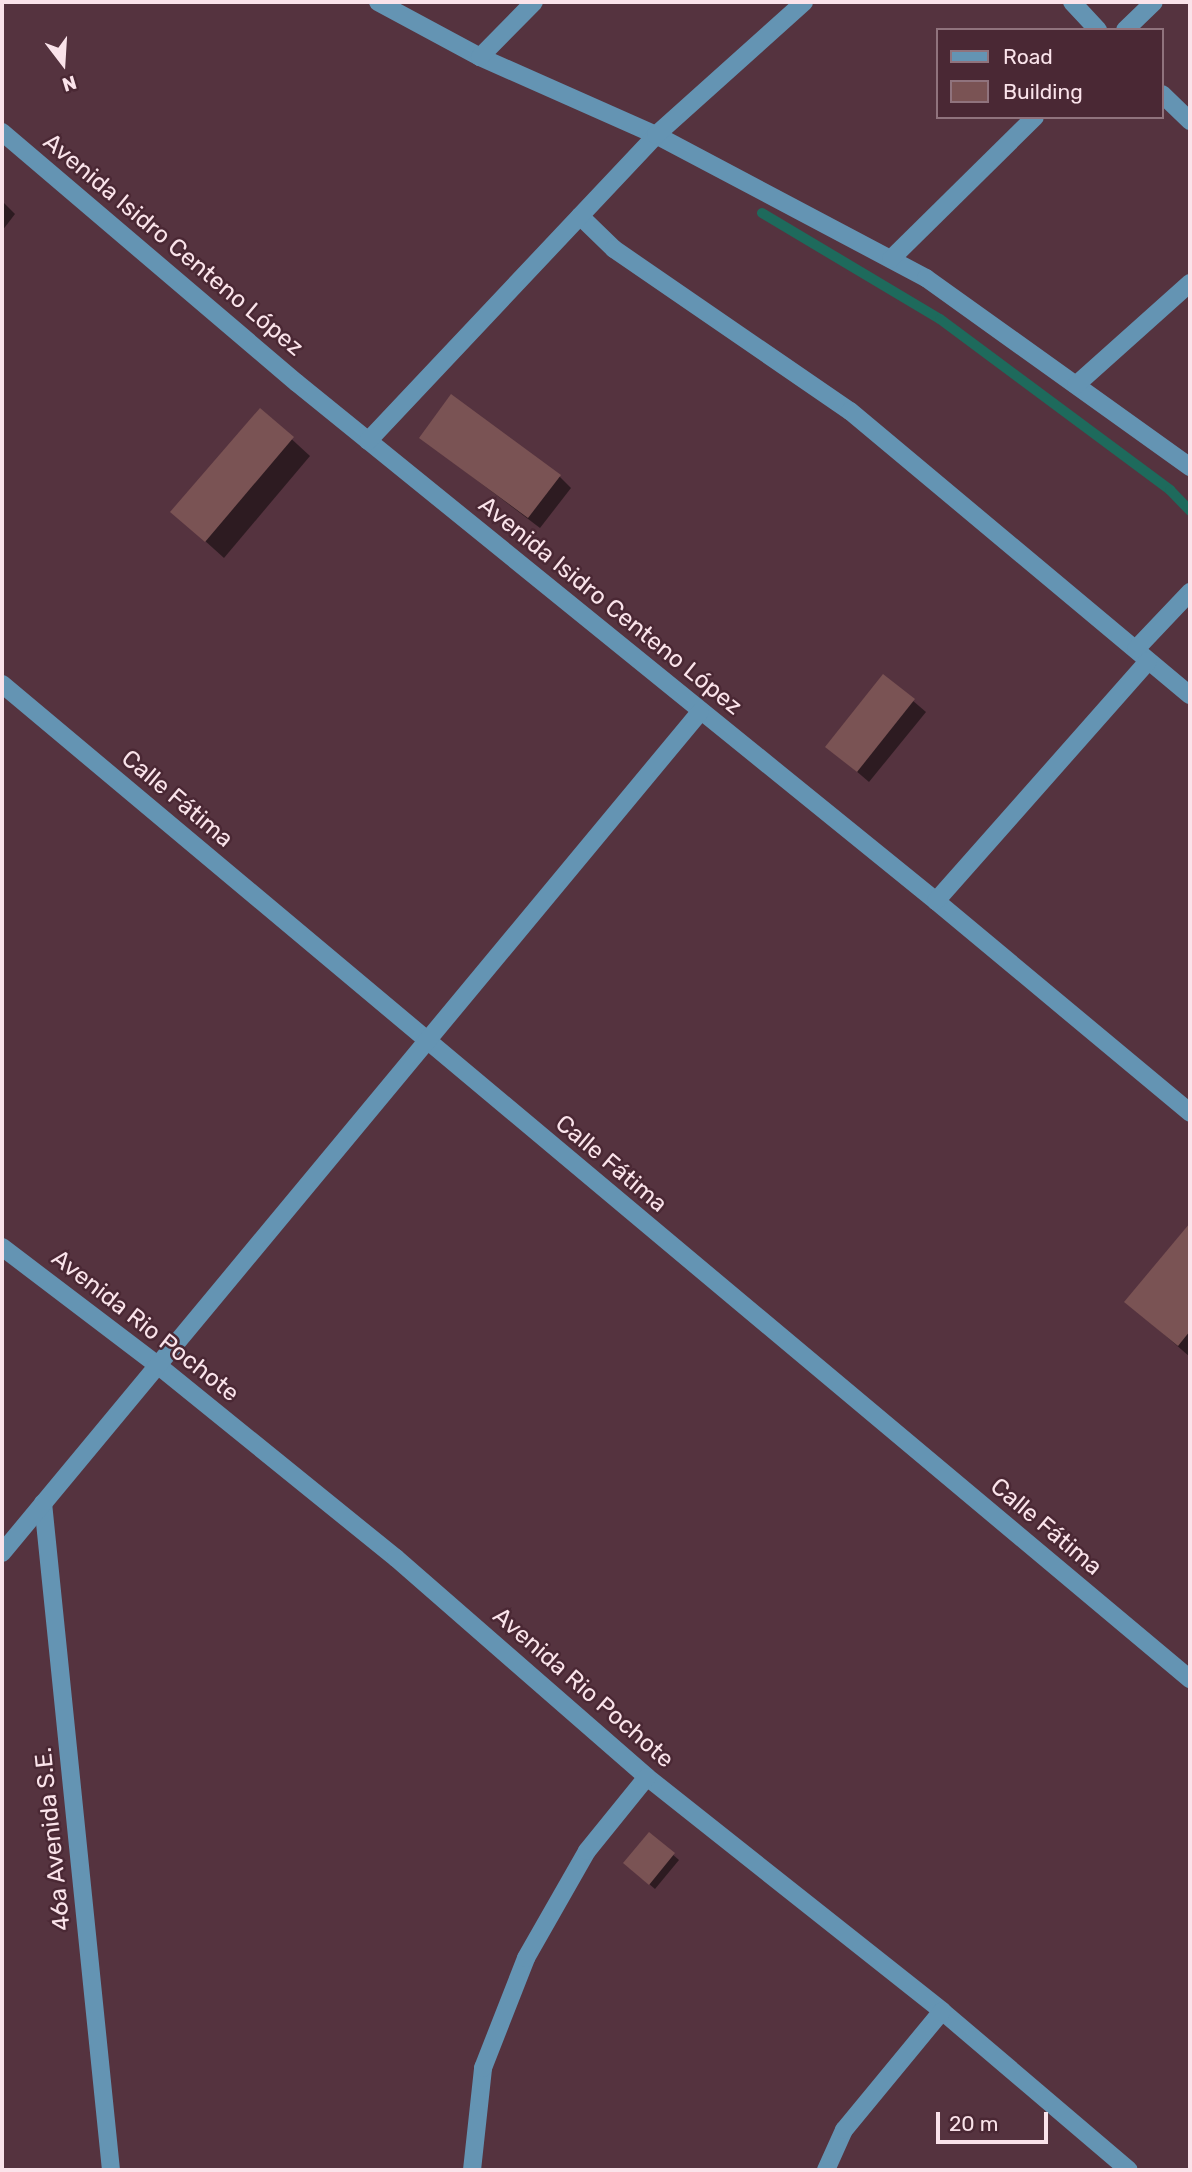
<!DOCTYPE html>
<html>
<head>
<meta charset="utf-8">
<style>
  body { margin:0 }
  #map { position:relative; width:1192px; height:2172px; overflow:hidden; background:#55333f; font-family:Rubik,sans-serif }
  div>[style] { position:absolute }
  .shadow>* { inset:0; background:#0007 }
  .stream>* { height:10px; margin:-5px; padding:0 5px; transform-origin:5px; border-radius:5px; background:#1e6a5c }
  .building>* { inset:0; background:#7a5354 }
  .minor>* { height:18px; margin:-9px; padding:0 9px; transform-origin:9px; border-radius:9px; background:#6494b3 }
  span { translate:-50% -50%; white-space:nowrap; text-align:center; line-height:1.15; -webkit-text-stroke:5px #4a2834; paint-order:stroke }
  .street-label { font-size:24px; color:#fae3ea }
  .frame { position:absolute; inset:0; border:4px solid #fae3ea; pointer-events:none }
  .legend { position:absolute; left:936px; top:28px; width:228px; height:91px; box-sizing:border-box; background:#4a2834; border:2px solid #90737d; margin:0; padding:9px 12px; list-style:none; font-size:21px; color:#fae3ea }
  .legend li { display:flex; align-items:center; gap:14px; height:35px }
  .legend b { width:35px; border:2px solid #90737d }
  .north { position:absolute; left:28px; top:28px; width:70px; height:70px; -webkit-text-stroke:5px #4a2834; paint-order:stroke; rotate:163deg; font-size:19px; font-weight:700; line-height:28px; text-align:center; color:#fae3ea }
  .north::after { content:''; display:block; margin:auto; width:24px; height:32px; background:#fae3ea; clip-path:polygon(50% 0,100% 100%,50% 72%,0 100%) }
  .scale { position:absolute; left:936px; top:2112px; width:112px; height:32px; box-sizing:border-box; border:4px solid #fae3ea; border-top:0; padding-left:9px; font-size:21px; line-height:24px; white-space:nowrap; color:#fae3ea; -webkit-text-stroke:5px #4a2834; paint-order:stroke }
</style>
</head>
<body>
<div id="map">
  <div class="shadow">
    <i style="clip-path:polygon(2px 201px,15px 214px,2px 231px)"></i>
    <i style="clip-path:polygon(260px 410px,310px 456px,224px 558px,173px 512px)"></i>
    <i style="clip-path:polygon(421px 438px,560px 477px,571px 488px,540px 528px)"></i>
    <i style="clip-path:polygon(884px 676px,926px 712px,869px 782px,827px 746px)"></i>
    <i style="clip-path:polygon(1190px 1226px,1190px 1357px,1127px 1302px)"></i>
    <i style="clip-path:polygon(649px 1834px,679px 1860px,655px 1889px,630px 1868px)"></i>
  </div>
  <div class="stream">
    <i style="left:762px;top:213px;width:207px;rotate:30.8deg"></i>
    <i style="left:940px;top:319px;width:287px;rotate:36.6deg"></i>
    <i style="left:1170px;top:490px;width:29px;rotate:46deg"></i>
  </div>
  <div class="building">
    <i style="clip-path:polygon(451px 394px,561px 475px,528px 518px,419px 438px)"></i>
    <i style="clip-path:polygon(260px 408px,294px 437px,205px 542px,170px 512px)"></i>
    <i style="clip-path:polygon(883px 674px,915px 699px,857px 772px,825px 747px)"></i>
    <i style="clip-path:polygon(1190px 1223px,1190px 1331px,1178px 1346px,1124px 1302px)"></i>
    <i style="clip-path:polygon(649px 1832px,675px 1853px,649px 1885px,623px 1863px)"></i>
  </div>
  <div class="minor">
    <i style="left:378px;top:2px;width:116px;rotate:28.3deg"></i>
    <i style="left:480px;top:57px;width:193px;rotate:23.9deg"></i>
    <i style="left:656px;top:135px;width:306px;rotate:27.9deg"></i>
    <i style="left:926px;top:278px;width:325px;rotate:35.6deg"></i>
    <i style="left:1072px;top:2px;width:38px;rotate:47deg"></i>
    <i style="left:1125px;top:30px;width:40px;rotate:-44deg"></i>
    <i style="left:480px;top:57px;width:77px;rotate:-45.5deg"></i>
    <i style="left:1162px;top:94px;width:39px;rotate:44deg"></i>
    <i style="left:2px;top:132px;width:387px;rotate:40.4deg"></i>
    <i style="left:297px;top:383px;width:823px;rotate:39.03deg"></i>
    <i style="left:936px;top:901px;width:331px;rotate:39.8deg"></i>
    <i style="left:580px;top:216px;width:47px;rotate:44.1deg"></i>
    <i style="left:614px;top:249px;width:286px;rotate:34.5deg"></i>
    <i style="left:850px;top:411px;width:443px;rotate:39.9deg"></i>
    <i style="left:891px;top:259px;width:202px;rotate:-44.6deg"></i>
    <i style="left:1076px;top:385px;width:153px;rotate:-41.8deg"></i>
    <i style="left:368px;top:441px;width:420px;rotate:-46.7deg"></i>
    <i style="left:656px;top:135px;width:199px;rotate:-41.9deg"></i>
    <i style="left:1136px;top:649px;width:79px;rotate:-46.5deg"></i>
    <i style="left:2px;top:684px;width:1550px;rotate:39.95deg"></i>
    <i style="left:936px;top:901px;width:320px;rotate:-48.5deg"></i>
    <i style="left:2px;top:1247px;width:198px;rotate:37.2deg"></i>
    <i style="left:160px;top:1367px;width:304px;rotate:39deg"></i>
    <i style="left:396px;top:1558px;width:333px;rotate:41.1deg"></i>
    <i style="left:647px;top:1777px;width:377px;rotate:38.4deg"></i>
    <i style="left:942px;top:2011px;width:245px;rotate:40.4deg"></i>
    <i style="left:43px;top:1503px;width:670px;rotate:84.18deg"></i>
    <i style="left:2px;top:1553px;width:1093px;rotate:-50.31deg"></i>
    <i style="left:472px;top:2170px;width:103px;rotate:-83.8deg"></i>
    <i style="left:483px;top:2068px;width:118px;rotate:-68.6deg"></i>
    <i style="left:526px;top:1958px;width:123px;rotate:-60.3deg"></i>
    <i style="left:587px;top:1851px;width:95px;rotate:-51deg"></i>
    <i style="left:826px;top:2170px;width:44px;rotate:-65.8deg"></i>
    <i style="left:844px;top:2130px;width:154px;rotate:-50.5deg"></i>
  </div>
  <div class="street-label">
    <span style="left:173px;top:245px;rotate:40deg">Avenida Isidro Centeno López</span>
    <span style="left:610px;top:606px;rotate:39deg">Avenida Isidro Centeno López</span>
    <span style="left:177px;top:799px;rotate:40deg">Calle Fátima</span>
    <span style="left:611px;top:1164px;rotate:40deg">Calle Fátima</span>
    <span style="left:145px;top:1326px;rotate:38deg">Avenida Rio Pochote</span>
    <span style="left:1046px;top:1527px;rotate:40deg">Calle Fátima</span>
    <span style="left:583px;top:1688px;rotate:41deg">Avenida Rio Pochote</span>
    <span style="left:53px;top:1839px;rotate:-96deg">46a Avenida S.E.</span>
  </div>
  <div class="frame"></div>
  <ul class="legend">
  <li><b style="height:9px;background:#6494b3"></b>Road</li>
  <li><b style="height:19px;background:#7a5354"></b>Building</li>
  </ul>
  <div class="north">N</div>
  <div class="scale">20 m</div>
</div>
</body>
</html>
